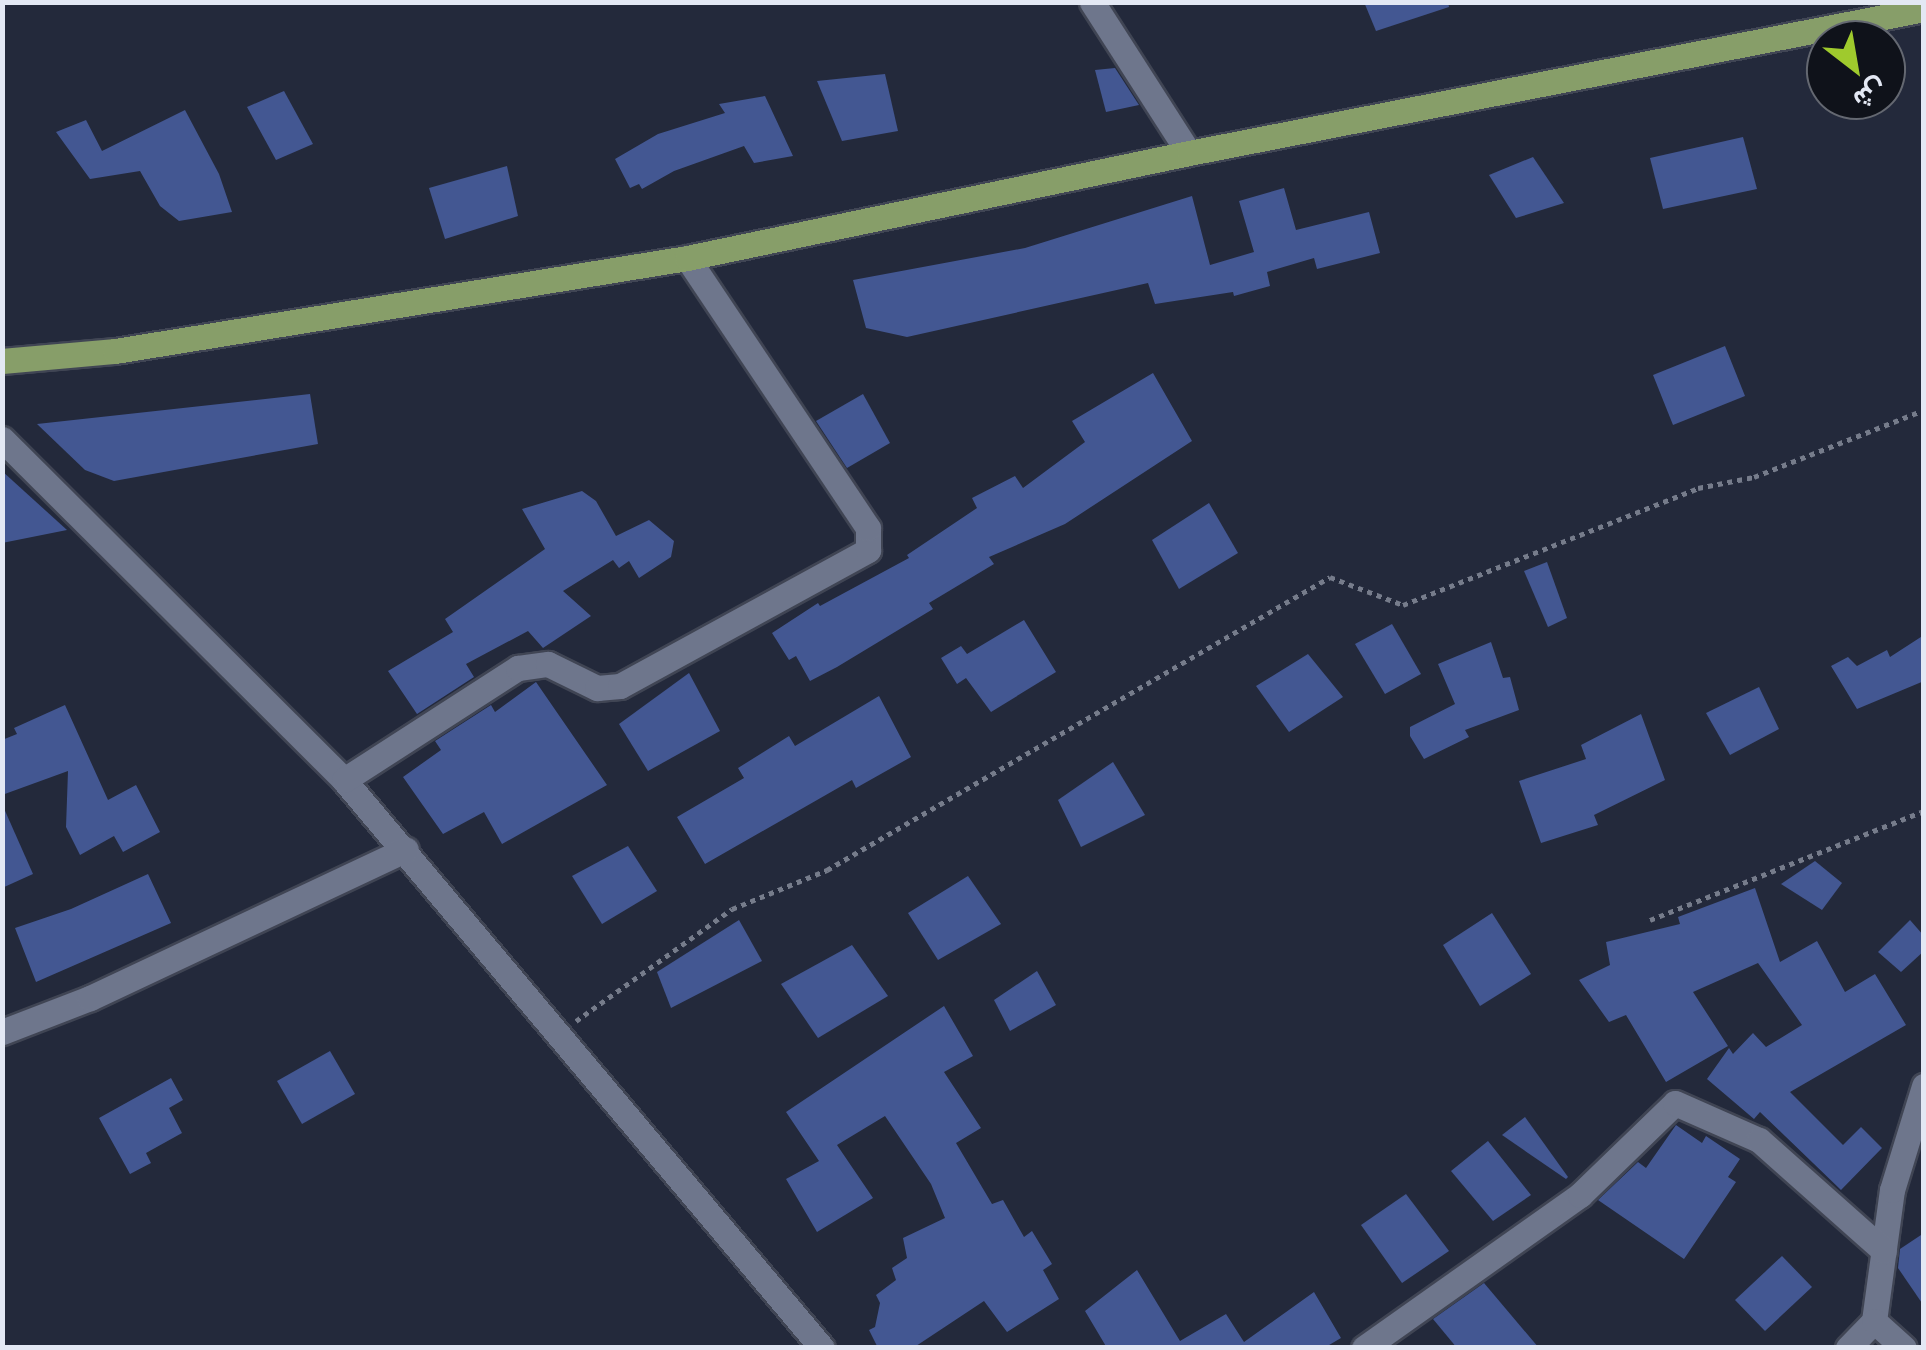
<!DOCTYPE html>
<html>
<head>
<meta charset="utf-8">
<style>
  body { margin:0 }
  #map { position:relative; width:1926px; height:1350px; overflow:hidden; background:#23293b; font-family:Roboto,Vazirmatn,sans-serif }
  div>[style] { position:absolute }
  .building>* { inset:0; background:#435792 }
  .path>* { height:5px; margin-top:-2.5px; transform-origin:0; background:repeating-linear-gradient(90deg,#767c8b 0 5px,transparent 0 10px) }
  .roads { filter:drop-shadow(2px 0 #404554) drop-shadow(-2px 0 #404554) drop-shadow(0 2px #404554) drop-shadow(0 -2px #404554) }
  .minor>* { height:25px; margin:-12.5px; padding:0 12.5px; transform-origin:12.5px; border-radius:12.5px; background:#6e768c }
  .major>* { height:25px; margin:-12.5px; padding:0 12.5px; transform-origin:12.5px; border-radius:12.5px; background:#879e69 }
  span { translate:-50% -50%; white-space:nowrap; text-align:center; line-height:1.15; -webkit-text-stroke:8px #0f121a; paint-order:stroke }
  .frame { position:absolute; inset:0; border:5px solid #e3e8f4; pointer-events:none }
  .north { position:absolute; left:1806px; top:20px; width:100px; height:100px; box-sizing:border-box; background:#0f121a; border:2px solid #646871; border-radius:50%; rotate:149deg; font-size:28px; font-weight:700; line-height:40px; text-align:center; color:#e3e8f4 }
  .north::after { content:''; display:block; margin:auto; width:35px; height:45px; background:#9fca2d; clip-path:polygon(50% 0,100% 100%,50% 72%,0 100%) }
</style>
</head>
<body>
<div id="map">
  <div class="building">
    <i style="clip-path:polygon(1364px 2px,1448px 2px,1449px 7px,1376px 31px)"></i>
    <i style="clip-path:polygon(1115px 68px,1139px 105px,1106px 112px,1095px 70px)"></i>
    <i style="clip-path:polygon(885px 74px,898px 131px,842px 141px,817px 81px)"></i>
    <i style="clip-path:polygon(284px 91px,313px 144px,276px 160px,247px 107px)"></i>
    <i style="clip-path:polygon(765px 96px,793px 156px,754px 163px,744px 146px,674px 171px,642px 189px,639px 184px,630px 188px,615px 159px,658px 134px,725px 113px,719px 104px)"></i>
    <i style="clip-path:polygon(185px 110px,219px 174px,232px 212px,179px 221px,160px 206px,140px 171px,90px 179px,56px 132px,86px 120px,102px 151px)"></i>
    <i style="clip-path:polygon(1743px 137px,1757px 189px,1663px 209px,1650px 158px)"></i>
    <i style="clip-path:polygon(1533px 157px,1564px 203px,1516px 218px,1489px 175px)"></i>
    <i style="clip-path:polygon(507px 166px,518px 216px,445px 239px,429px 188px)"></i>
    <i style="clip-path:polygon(1284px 188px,1296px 230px,1369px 212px,1380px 253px,1317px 269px,1314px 258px,1267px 272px,1270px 286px,1234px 296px,1233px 292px,1155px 304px,1148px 283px,907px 337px,866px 328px,853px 280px,1025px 248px,1192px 196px,1210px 265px,1254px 252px,1239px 201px)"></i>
    <i style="clip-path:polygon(1725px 346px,1745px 396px,1673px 425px,1653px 375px)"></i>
    <i style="clip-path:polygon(1153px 373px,1192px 441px,1065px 524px,989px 557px,994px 564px,929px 603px,933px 609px,837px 667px,810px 681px,796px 656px,789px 660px,772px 633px,818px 603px,820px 606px,909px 558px,907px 555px,977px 508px,972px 498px,1015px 476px,1023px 488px,1085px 442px,1072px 421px)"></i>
    <i style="clip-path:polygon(310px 394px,318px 444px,114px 481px,85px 470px,37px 424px)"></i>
    <i style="clip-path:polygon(863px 394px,890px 443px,847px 468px,816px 421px)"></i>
    <i style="clip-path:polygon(2px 471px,67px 530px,2px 543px)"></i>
    <i style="clip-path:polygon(582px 491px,596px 501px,616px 536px,649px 520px,674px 541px,671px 557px,639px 578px,629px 561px,619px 568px,613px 560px,563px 591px,591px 616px,543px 648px,528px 631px,466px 664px,474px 677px,417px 714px,388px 671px,453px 632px,445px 619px,545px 549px,522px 509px)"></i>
    <i style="clip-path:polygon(1209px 503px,1238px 553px,1179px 589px,1152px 540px)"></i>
    <i style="clip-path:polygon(1547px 562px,1567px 618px,1548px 627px,1524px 571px)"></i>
    <i style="clip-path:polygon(1024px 620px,1056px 672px,991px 712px,966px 678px,957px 684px,941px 658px,961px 646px,967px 654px)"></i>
    <i style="clip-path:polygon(1392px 624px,1421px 674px,1385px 694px,1355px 644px)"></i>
    <i style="clip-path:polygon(1924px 635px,1924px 681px,1857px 709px,1831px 666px,1848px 657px,1857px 666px,1887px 650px,1890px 657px)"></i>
    <i style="clip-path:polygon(1491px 642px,1503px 678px,1510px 677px,1519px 710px,1465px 730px,1469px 737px,1424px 759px,1410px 736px,1410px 727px,1455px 704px,1438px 664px)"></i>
    <i style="clip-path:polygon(1308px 654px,1343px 697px,1289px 732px,1256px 686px)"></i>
    <i style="clip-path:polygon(689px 673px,720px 731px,648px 771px,619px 724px)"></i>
    <i style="clip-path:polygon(536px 682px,607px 785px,502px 844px,484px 812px,443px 834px,403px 777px,441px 750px,435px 741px,491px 705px,495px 712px)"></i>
    <i style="clip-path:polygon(1759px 687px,1779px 729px,1730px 755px,1706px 713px)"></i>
    <i style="clip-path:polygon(879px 696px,911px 757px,856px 788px,852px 780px,705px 864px,677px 817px,744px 778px,738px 768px,789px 736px,795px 746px)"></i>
    <i style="clip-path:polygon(65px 705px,108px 800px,136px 785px,160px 832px,123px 852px,114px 836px,80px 855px,66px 827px,68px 771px,2px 795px,2px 740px,17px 734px,14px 728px)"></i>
    <i style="clip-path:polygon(1641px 714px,1665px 780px,1594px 815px,1598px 825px,1541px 843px,1519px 781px,1586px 759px,1581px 745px)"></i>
    <i style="clip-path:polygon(1113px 762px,1145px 815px,1081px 847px,1058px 800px)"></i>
    <i style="clip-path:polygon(2px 804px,33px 874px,2px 888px)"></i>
    <i style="clip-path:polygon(628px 846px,657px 891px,602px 924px,572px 876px)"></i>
    <i style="clip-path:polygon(1815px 861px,1842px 883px,1822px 910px,1781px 884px)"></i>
    <i style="clip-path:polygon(148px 874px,171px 923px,36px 982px,15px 928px,71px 909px)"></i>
    <i style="clip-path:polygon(968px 876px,1001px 924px,938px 960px,908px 913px)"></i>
    <i style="clip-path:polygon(1755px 888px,1780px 962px,1817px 941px,1845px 992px,1875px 974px,1906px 1025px,1790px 1092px,1843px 1145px,1861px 1127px,1882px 1148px,1841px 1190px,1760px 1112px,1754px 1119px,1707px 1079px,1729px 1048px,1733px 1054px,1753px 1033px,1766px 1047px,1802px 1025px,1758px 963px,1693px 992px,1728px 1046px,1666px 1082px,1626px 1015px,1609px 1022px,1579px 980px,1610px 965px,1606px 942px,1680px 924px,1678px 917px)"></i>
    <i style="clip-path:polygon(1492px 913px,1531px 974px,1480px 1006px,1443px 945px)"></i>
    <i style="clip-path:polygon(739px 920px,762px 961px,671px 1008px,657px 972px)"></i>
    <i style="clip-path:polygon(1910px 920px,1924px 936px,1924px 951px,1901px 972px,1878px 952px)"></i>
    <i style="clip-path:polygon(852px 945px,888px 996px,818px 1038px,781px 984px)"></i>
    <i style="clip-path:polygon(1037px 971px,1056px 1005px,1010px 1031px,994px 1000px)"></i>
    <i style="clip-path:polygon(944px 1006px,973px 1056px,944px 1072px,981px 1128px,956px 1143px,992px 1204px,1003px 1200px,1024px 1237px,1032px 1231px,1052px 1264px,1043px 1270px,1059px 1299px,1007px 1332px,984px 1301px,913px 1348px,878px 1348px,869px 1330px,875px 1327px,880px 1303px,876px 1295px,896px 1280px,892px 1268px,907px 1258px,903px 1238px,945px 1218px,931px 1184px,885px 1116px,837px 1145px,873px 1198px,817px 1232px,786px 1179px,819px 1161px,786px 1112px)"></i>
    <i style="clip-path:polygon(330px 1051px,355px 1094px,302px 1124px,277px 1081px)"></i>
    <i style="clip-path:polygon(171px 1078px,183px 1100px,169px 1108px,182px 1133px,146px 1153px,151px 1163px,130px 1174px,99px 1118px)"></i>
    <i style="clip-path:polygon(1525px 1117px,1568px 1177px,1566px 1179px,1502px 1135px)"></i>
    <i style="clip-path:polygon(1676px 1125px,1702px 1143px,1706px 1136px,1740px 1159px,1728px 1177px,1736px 1182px,1684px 1259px,1598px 1200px,1638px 1162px,1646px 1168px)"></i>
    <i style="clip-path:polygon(1488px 1141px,1531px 1195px,1493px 1221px,1451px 1171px)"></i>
    <i style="clip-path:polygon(1406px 1194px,1449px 1251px,1402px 1283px,1361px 1225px)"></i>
    <i style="clip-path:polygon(1924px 1233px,1924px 1306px,1898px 1268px,1900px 1249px)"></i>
    <i style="clip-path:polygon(1782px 1256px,1812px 1287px,1765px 1331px,1735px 1300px)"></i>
    <i style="clip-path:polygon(1137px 1270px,1180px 1341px,1226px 1314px,1244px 1342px,1314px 1292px,1341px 1338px,1324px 1348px,1107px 1348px,1085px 1311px)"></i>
    <i style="clip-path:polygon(1484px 1283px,1539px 1348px,1457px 1348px,1433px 1319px)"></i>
  </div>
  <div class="path">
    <i style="left:1650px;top:920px;width:295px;rotate:-21.7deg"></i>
    <i style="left:576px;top:1021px;width:192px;rotate:-35.7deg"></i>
    <i style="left:732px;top:909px;width:103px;rotate:-22.3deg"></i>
    <i style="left:827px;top:870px;width:582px;rotate:-30.22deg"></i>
    <i style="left:1330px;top:577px;width:78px;rotate:21deg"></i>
    <i style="left:1403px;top:605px;width:317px;rotate:-21.6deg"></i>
    <i style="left:1698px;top:488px;width:57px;rotate:-11.1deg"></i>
    <i style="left:1754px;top:477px;width:183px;rotate:-21.5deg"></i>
  </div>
  <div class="roads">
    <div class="minor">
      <i style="left:1092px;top:2px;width:179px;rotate:57.3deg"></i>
      <i style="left:2px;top:439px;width:483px;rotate:44.9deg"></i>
      <i style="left:344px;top:780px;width:742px;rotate:49.92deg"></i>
      <i style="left:344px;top:780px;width:207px;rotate:-32.8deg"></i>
      <i style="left:518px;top:668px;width:30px;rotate:-8deg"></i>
      <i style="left:548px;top:664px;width:55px;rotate:26.1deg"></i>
      <i style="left:597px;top:688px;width:23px;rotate:-5deg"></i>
      <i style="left:620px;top:686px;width:283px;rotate:-28.7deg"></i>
      <i style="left:868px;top:550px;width:22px;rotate:-90deg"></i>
      <i style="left:868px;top:528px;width:325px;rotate:-123.8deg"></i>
      <i style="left:2px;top:1032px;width:94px;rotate:-21.1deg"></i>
      <i style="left:90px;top:998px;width:349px;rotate:-25.2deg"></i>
      <i style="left:1874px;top:1321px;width:132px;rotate:-82.2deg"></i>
      <i style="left:1892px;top:1190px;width:109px;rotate:-72.9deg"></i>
      <i style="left:1364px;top:1348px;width:265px;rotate:-35.3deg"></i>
      <i style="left:1580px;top:1195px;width:132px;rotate:-44.1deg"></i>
      <i style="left:1675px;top:1103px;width:92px;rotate:23.8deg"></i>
      <i style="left:1759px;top:1140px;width:167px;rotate:41.6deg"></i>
      <i style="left:1848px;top:1348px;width:37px;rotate:-46deg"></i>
      <i style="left:1874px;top:1321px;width:40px;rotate:42deg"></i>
    </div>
    <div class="major">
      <i style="left:2px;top:361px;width:113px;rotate:-5.1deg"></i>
      <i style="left:115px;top:351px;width:580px;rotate:-9.23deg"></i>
      <i style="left:687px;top:258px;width:513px;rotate:-11.81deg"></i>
      <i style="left:1189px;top:153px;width:749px;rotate:-11.08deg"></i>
    </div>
  </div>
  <div class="frame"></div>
  <div class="north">ش</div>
</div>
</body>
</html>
